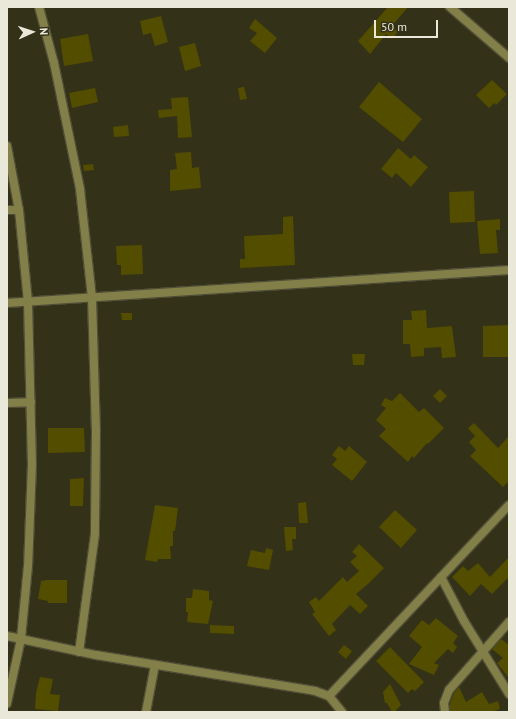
<!DOCTYPE html>
<html>
<head>
<meta charset="utf-8">
<style>
  body { margin:0 }
  #map { position:relative; width:516px; height:719px; overflow:hidden; background:#333118; font-family:"PT Sans",sans-serif }
  div>[style] { position:absolute }
  .building>* { inset:0; background:#534d00 }
  .roads { filter:drop-shadow(1px 0 #504e37) drop-shadow(-1px 0 #504e37) drop-shadow(0 1px #504e37) drop-shadow(0 -1px #504e37) }
  .street>* { height:8px; margin:-4px; padding:0 4px; transform-origin:4px; border-radius:4px; background:#837f48 }
  span { translate:-50% -50%; white-space:nowrap; text-align:center; line-height:1.15; -webkit-text-stroke:4px #333118; paint-order:stroke }
  .frame { position:absolute; inset:0; border:8px solid #e9e8d9; pointer-events:none }
  .north { position:absolute; left:12px; top:12px; width:40px; height:40px; -webkit-text-stroke:3px #333118; paint-order:stroke; rotate:87deg; font-size:11px; font-weight:700; line-height:16px; text-align:center; color:#e9e8d9 }
  .north::after { content:''; display:block; margin:auto; width:14px; height:18px; background:#e9e8d9; clip-path:polygon(50% 0,100% 100%,50% 72%,0 100%) }
  .scale { position:absolute; left:374px; top:20px; width:64px; height:18px; box-sizing:border-box; border:2px solid #e9e8d9; border-top:0; padding-left:5px; font-size:12px; line-height:14px; white-space:nowrap; color:#e9e8d9; -webkit-text-stroke:3px #333118; paint-order:stroke }
</style>
</head>
<body>
<div id="map">
  <div class="building">
    <i style="clip-path:polygon(388px 7px,408px 7px,392px 26px,398px 32px,392px 39px,386px 34px,370px 54px,358px 41px)"></i>
    <i style="clip-path:polygon(161px 16px,168px 42px,155px 46px,151px 33px,143px 35px,140px 21px)"></i>
    <i style="clip-path:polygon(255px 19px,277px 38px,265px 53px,250px 41px,257px 33px,249px 28px)"></i>
    <i style="clip-path:polygon(88px 34px,93px 61px,64px 66px,60px 39px)"></i>
    <i style="clip-path:polygon(195px 43px,201px 66px,185px 71px,179px 47px)"></i>
    <i style="clip-path:polygon(492px 80px,507px 94px,496px 105px,494px 103px,489px 108px,476px 95px)"></i>
    <i style="clip-path:polygon(379px 82px,422px 119px,403px 142px,359px 107px)"></i>
    <i style="clip-path:polygon(244px 87px,247px 99px,240px 100px,238px 88px)"></i>
    <i style="clip-path:polygon(95px 88px,98px 102px,72px 108px,69px 93px)"></i>
    <i style="clip-path:polygon(188px 97px,192px 137px,178px 138px,177px 116px,159px 118px,158px 110px,172px 109px,171px 98px)"></i>
    <i style="clip-path:polygon(128px 125px,129px 136px,114px 137px,113px 127px)"></i>
    <i style="clip-path:polygon(398px 148px,411px 159px,414px 155px,428px 167px,411px 187px,396px 173px,392px 178px,381px 169px)"></i>
    <i style="clip-path:polygon(191px 152px,192px 168px,199px 167px,201px 188px,170px 191px,170px 170px,177px 169px,175px 153px)"></i>
    <i style="clip-path:polygon(93px 164px,94px 170px,84px 171px,83px 165px)"></i>
    <i style="clip-path:polygon(474px 191px,475px 222px,450px 223px,449px 192px)"></i>
    <i style="clip-path:polygon(293px 216px,295px 265px,240px 268px,240px 259px,245px 259px,244px 236px,283px 234px,283px 217px)"></i>
    <i style="clip-path:polygon(500px 219px,500px 230px,496px 230px,498px 253px,480px 254px,477px 221px)"></i>
    <i style="clip-path:polygon(142px 245px,143px 274px,121px 275px,121px 265px,117px 265px,116px 246px)"></i>
    <i style="clip-path:polygon(426px 310px,427px 328px,452px 326px,456px 357px,442px 358px,441px 347px,424px 348px,424px 356px,411px 357px,410px 344px,403px 344px,403px 320px,412px 320px,411px 311px)"></i>
    <i style="clip-path:polygon(121px 313px,132px 313px,132px 320px,122px 320px)"></i>
    <i style="clip-path:polygon(508px 325px,509px 357px,483px 357px,483px 326px)"></i>
    <i style="clip-path:polygon(352px 354px,365px 354px,364px 365px,353px 365px)"></i>
    <i style="clip-path:polygon(440px 389px,447px 396px,440px 403px,433px 396px)"></i>
    <i style="clip-path:polygon(400px 393px,419px 412px,424px 408px,444px 428px,428px 444px,427px 443px,414px 458px,412px 456px,408px 462px,379px 436px,386px 429px,376px 420px,386px 408px,381px 405px,385px 398px,392px 401px)"></i>
    <i style="clip-path:polygon(474px 423px,498px 448px,509px 436px,509px 481px,503px 487px,470px 456px,476px 450px,469px 442px,475px 436px,468px 428px)"></i>
    <i style="clip-path:polygon(48px 428px,84px 428px,85px 452px,48px 453px)"></i>
    <i style="clip-path:polygon(339px 446px,345px 451px,349px 446px,367px 462px,352px 481px,332px 465px,337px 459px,332px 455px)"></i>
    <i style="clip-path:polygon(84px 478px,83px 506px,70px 506px,70px 479px)"></i>
    <i style="clip-path:polygon(306px 502px,308px 523px,299px 523px,298px 503px)"></i>
    <i style="clip-path:polygon(155px 505px,178px 508px,175px 531px,173px 531px,173px 546px,170px 546px,171px 559px,158px 559px,157px 562px,145px 560px)"></i>
    <i style="clip-path:polygon(395px 510px,417px 530px,401px 548px,379px 527px)"></i>
    <i style="clip-path:polygon(284px 527px,296px 527px,296px 539px,292px 539px,293px 550px,286px 551px)"></i>
    <i style="clip-path:polygon(359px 544px,384px 568px,368px 584px,356px 594px,368px 606px,360px 614px,350px 605px,332px 624px,336px 630px,329px 636px,312px 614px,315px 612px,309px 602px,316px 597px,319px 601px,343px 577px,347px 582px,359px 571px,350px 562px,357px 556px,352px 552px)"></i>
    <i style="clip-path:polygon(266px 548px,273px 550px,269px 570px,247px 566px,251px 550px,265px 553px)"></i>
    <i style="clip-path:polygon(509px 557px,509px 577px,492px 594px,481px 584px,470px 596px,452px 577px,463px 566px,468px 571px,478px 563px,490px 577px)"></i>
    <i style="clip-path:polygon(47px 580px,67px 580px,67px 603px,48px 603px,48px 601px,38px 599px,41px 581px)"></i>
    <i style="clip-path:polygon(193px 589px,209px 591px,209px 600px,213px 601px,208px 624px,187px 622px,188px 612px,186px 612px,186px 598px,192px 598px)"></i>
    <i style="clip-path:polygon(436px 618px,458px 636px,453px 643px,457px 647px,453px 653px,448px 649px,434px 663px,439px 665px,434px 675px,409px 664px,422px 647px,409px 636px,422px 620px,429px 625px)"></i>
    <i style="clip-path:polygon(210px 625px,234px 626px,234px 634px,210px 633px)"></i>
    <i style="clip-path:polygon(501px 639px,509px 645px,509px 678px,497px 663px,503px 658px,492px 649px)"></i>
    <i style="clip-path:polygon(344px 645px,352px 651px,346px 659px,338px 652px)"></i>
    <i style="clip-path:polygon(390px 647px,424px 682px,415px 691px,412px 689px,408px 693px,376px 661px)"></i>
    <i style="clip-path:polygon(40px 677px,53px 679px,50px 694px,60px 695px,58px 711px,35px 709px,36px 693px)"></i>
    <i style="clip-path:polygon(390px 684px,401px 705px,394px 712px,392px 712px,387px 703px,385px 703px,383px 692px)"></i>
    <i style="clip-path:polygon(459px 687px,466px 702px,482px 692px,489px 704px,498px 701px,500px 709px,494px 711px,495px 712px,450px 712px,450px 704px,454px 693px)"></i>
  </div>
  <div class="roads">
    <div class="street">
      <i style="left:39px;top:7px;width:58px;rotate:75deg"></i>
      <i style="left:54px;top:63px;width:129px;rotate:78.3deg"></i>
      <i style="left:80px;top:189px;width:110px;rotate:83.7deg"></i>
      <i style="left:92px;top:298px;width:132px;rotate:88.3deg"></i>
      <i style="left:96px;top:430px;width:104px;rotate:90.6deg"></i>
      <i style="left:95px;top:534px;width:119px;rotate:97.7deg"></i>
      <i style="left:450px;top:7px;width:78px;rotate:40.8deg"></i>
      <i style="left:7px;top:146px;width:65px;rotate:79.4deg"></i>
      <i style="left:19px;top:210px;width:92px;rotate:84.4deg"></i>
      <i style="left:28px;top:302px;width:162px;rotate:88.6deg"></i>
      <i style="left:32px;top:464px;width:102px;rotate:92.2deg"></i>
      <i style="left:28px;top:566px;width:73px;rotate:95.5deg"></i>
      <i style="left:21px;top:639px;width:66px;rotate:102.3deg"></i>
      <i style="left:7px;top:210px;width:12px"></i>
      <i style="left:7px;top:303px;width:503px;rotate:-3.76deg"></i>
      <i style="left:7px;top:403px;width:24px;rotate:-2deg"></i>
      <i style="left:441px;top:577px;width:50px;rotate:62.4deg"></i>
      <i style="left:464px;top:621px;width:86px;rotate:58.3deg"></i>
      <i style="left:7px;top:636px;width:91px;rotate:12.1deg"></i>
      <i style="left:96px;top:655px;width:222px;rotate:9.3deg"></i>
      <i style="left:315px;top:691px;width:15px;rotate:20deg"></i>
      <i style="left:329px;top:696px;width:21px;rotate:51deg"></i>
      <i style="left:329px;top:696px;width:262px;rotate:-46.7deg"></i>
      <i style="left:146px;top:712px;width:48px;rotate:-79.2deg"></i>
      <i style="left:445px;top:712px;width:9px;rotate:-96deg"></i>
      <i style="left:444px;top:703px;width:14px;rotate:-69deg"></i>
      <i style="left:449px;top:690px;width:91px;rotate:-48.6deg"></i>
    </div>
  </div>
  <div class="frame"></div>
  <div class="north">N</div>
  <div class="scale">50 m</div>
</div>
</body>
</html>
